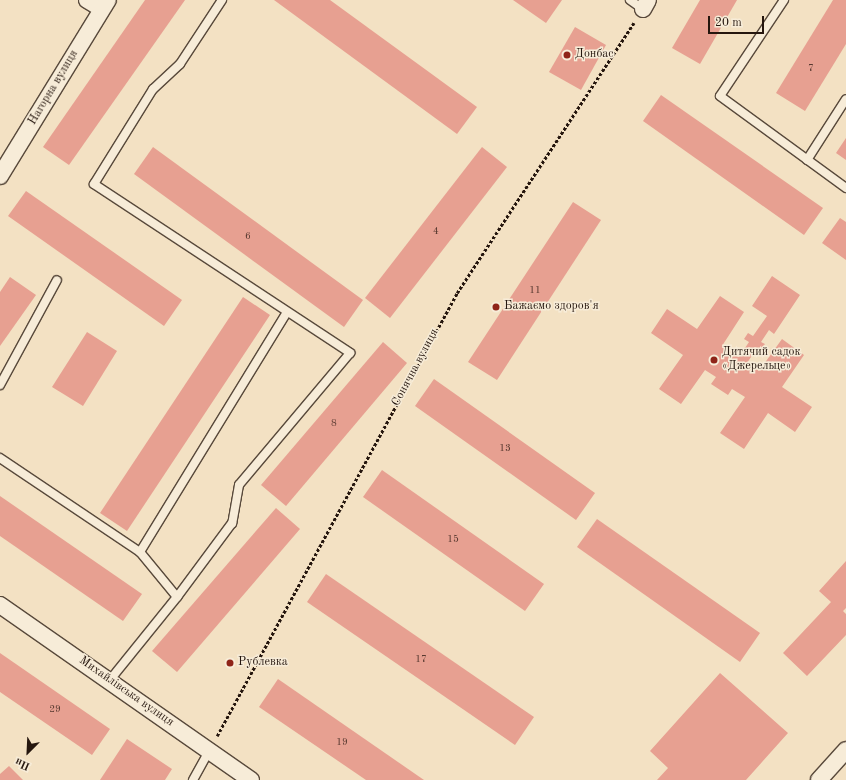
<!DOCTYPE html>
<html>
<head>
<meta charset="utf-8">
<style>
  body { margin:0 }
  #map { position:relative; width:846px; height:780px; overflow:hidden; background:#f3e1c3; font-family:"Old Standard TT",serif }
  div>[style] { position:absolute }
  .building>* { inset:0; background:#e7a091 }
  .path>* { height:2.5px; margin-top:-1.25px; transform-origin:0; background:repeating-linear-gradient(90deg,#25160e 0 3px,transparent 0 5px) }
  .roads { filter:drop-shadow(1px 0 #58493b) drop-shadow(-1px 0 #58493b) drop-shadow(0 1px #58493b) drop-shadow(0 -1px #58493b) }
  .service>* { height:8px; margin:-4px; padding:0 4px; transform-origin:4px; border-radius:4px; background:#f7ecd8 }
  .minor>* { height:16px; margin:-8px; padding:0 8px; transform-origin:8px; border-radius:8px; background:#f7ecd8 }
  .dots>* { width:11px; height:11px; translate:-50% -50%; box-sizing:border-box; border:2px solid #f7ecd8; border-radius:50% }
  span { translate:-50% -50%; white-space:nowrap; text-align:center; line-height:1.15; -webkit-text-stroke:3px #f7ecd8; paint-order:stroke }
  .number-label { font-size:10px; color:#56382f }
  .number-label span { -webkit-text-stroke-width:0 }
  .poi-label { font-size:12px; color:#25160e }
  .left { translate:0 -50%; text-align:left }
  .street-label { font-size:12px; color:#25160e }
  .north { position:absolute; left:8px; top:732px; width:40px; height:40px; -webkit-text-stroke:3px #f7ecd8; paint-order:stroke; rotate:204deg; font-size:11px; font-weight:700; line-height:16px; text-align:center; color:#25160e }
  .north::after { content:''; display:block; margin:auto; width:14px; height:18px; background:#25160e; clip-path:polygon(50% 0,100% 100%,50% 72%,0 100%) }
  .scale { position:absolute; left:708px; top:16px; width:56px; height:18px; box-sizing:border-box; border:2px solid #25160e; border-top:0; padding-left:5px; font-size:12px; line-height:14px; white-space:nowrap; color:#25160e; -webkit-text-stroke:3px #f7ecd8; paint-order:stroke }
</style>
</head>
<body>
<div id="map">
  <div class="building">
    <i style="clip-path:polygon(145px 0,185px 0,69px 165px,43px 147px)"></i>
    <i style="clip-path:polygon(274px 0,330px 0,477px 107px,457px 134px)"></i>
    <i style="clip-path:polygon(513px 0,562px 0,546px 23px)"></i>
    <i style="clip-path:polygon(700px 0,737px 0,700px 64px,672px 48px)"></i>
    <i style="clip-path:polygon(833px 0,846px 0,846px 44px,805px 111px,776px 93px)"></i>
    <i style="clip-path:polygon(575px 27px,606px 45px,581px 90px,549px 72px)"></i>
    <i style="clip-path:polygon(661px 95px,823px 208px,804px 235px,643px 121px)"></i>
    <i style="clip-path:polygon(846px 138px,846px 160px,836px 153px)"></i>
    <i style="clip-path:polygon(153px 147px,363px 300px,344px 327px,134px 174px)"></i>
    <i style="clip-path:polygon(482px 147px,507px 167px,390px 318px,365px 298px)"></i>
    <i style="clip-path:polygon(26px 191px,182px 300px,164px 326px,8px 216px)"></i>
    <i style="clip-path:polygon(573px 202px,601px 220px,497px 380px,468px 362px)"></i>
    <i style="clip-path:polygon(840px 218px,846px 222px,846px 260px,822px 243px)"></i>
    <i style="clip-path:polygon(772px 276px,800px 295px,774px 334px,769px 330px,761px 342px,765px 344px,760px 350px,757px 348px,747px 363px,759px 371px,782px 339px,804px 355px,782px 387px,812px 407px,795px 432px,768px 413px,744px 449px,720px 433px,745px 397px,732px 389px,728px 395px,711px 384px,716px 377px,705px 370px,681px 404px,659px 389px,683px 355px,651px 333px,667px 309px,697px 329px,720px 296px,744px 312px,722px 346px,739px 357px,749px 342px,744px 339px,748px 333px,753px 336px,767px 316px,752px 306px)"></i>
    <i style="clip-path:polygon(10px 277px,36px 295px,0 346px,0 292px)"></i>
    <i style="clip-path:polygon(243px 297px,270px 315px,127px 531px,100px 513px)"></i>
    <i style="clip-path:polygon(87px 332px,117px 351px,83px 406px,52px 387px)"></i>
    <i style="clip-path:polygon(383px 342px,407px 363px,286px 506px,261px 485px)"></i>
    <i style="clip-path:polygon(434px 379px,595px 493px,576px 520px,415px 406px)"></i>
    <i style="clip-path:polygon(382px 470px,544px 584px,525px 611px,363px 497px)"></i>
    <i style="clip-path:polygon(0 496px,142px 594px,123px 621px,0 536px)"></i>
    <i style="clip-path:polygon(276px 508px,300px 529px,177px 672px,152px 651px)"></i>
    <i style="clip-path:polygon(597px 519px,760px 633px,740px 662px,577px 547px)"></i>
    <i style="clip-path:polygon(846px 561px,846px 608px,843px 611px,846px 614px,846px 635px,807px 676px,783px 653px,831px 602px,819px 591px)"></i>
    <i style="clip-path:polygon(326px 574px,534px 717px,515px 745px,307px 602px)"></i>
    <i style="clip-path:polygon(0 653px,110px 729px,92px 755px,0 692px)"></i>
    <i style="clip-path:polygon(720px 673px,788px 733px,746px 780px,657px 780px,668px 768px,650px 751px)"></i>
    <i style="clip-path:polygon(278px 679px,424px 780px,366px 780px,259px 707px)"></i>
    <i style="clip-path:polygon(127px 739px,172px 769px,165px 780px,100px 780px)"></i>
    <i style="clip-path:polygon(9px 766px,23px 780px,0 780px,0 774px)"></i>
  </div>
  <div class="path">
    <i style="left:217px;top:736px;width:504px;rotate:-61.55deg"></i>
    <i style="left:457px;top:293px;width:323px;rotate:-56.8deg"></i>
  </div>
  <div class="roads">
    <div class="service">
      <i style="left:222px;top:0;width:77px;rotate:123.3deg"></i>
      <i style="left:180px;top:64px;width:37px;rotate:137deg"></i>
      <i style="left:153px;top:89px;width:112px;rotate:121.8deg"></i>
      <i style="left:94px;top:184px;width:307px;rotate:33.4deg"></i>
      <i style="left:350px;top:353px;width:172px;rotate:130.1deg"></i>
      <i style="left:239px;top:485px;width:39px;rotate:100deg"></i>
      <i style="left:232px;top:523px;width:92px;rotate:126.6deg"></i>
      <i style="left:177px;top:597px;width:58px;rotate:-129.4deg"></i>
      <i style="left:140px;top:552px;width:281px;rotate:-58.5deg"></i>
      <i style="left:630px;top:0;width:16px;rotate:35deg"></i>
      <i style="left:784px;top:0;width:115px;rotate:123.7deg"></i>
      <i style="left:720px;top:96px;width:156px;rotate:36.1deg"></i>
      <i style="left:807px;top:160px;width:72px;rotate:-57.4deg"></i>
      <i style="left:0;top:385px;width:119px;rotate:-61.5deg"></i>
      <i style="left:0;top:458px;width:169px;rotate:33.9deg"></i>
      <i style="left:110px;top:680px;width:107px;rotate:-51.1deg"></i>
      <i style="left:193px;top:780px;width:33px;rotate:-61deg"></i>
    </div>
    <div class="minor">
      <i style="left:87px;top:0;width:17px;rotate:31deg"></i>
      <i style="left:643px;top:9px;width:10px;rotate:-61deg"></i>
      <i style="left:0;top:176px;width:206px;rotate:-58.5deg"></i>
      <i style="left:0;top:605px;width:306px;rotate:34.9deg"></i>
      <i style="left:819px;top:780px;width:40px;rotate:-48deg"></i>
    </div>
  </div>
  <div class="dots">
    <i style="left:567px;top:55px;background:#8f2418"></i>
    <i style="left:496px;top:307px;background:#8f2418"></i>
    <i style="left:714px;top:360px;background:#8f2418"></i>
    <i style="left:230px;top:663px;background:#8f2418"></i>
  </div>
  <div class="number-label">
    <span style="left:811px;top:69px">7</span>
    <span style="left:436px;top:232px">4</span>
    <span style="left:248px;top:237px">6</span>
    <span style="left:535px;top:291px">11</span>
    <span style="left:334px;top:424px">8</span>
    <span style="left:505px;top:449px">13</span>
    <span style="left:453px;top:540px">15</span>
    <span style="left:421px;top:660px">17</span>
    <span style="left:55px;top:710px">29</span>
    <span style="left:342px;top:743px">19</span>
  </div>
  <div class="poi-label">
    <span class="left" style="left:575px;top:55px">Донбас</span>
    <span class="left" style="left:504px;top:307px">Бажаємо здоров'я</span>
    <span class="left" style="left:722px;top:360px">Дитячий садок<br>«Джерельце»</span>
    <span class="left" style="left:238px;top:663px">Рублевка</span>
  </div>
  <div class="street-label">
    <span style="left:54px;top:88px;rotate:-59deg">Нагорна вулиця</span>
    <span style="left:416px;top:368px;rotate:-62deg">Сонячна вулиця</span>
    <span style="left:126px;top:692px;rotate:35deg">Михайлівська вулиця</span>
  </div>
  <div class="north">Пн</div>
  <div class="scale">20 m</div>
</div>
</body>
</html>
